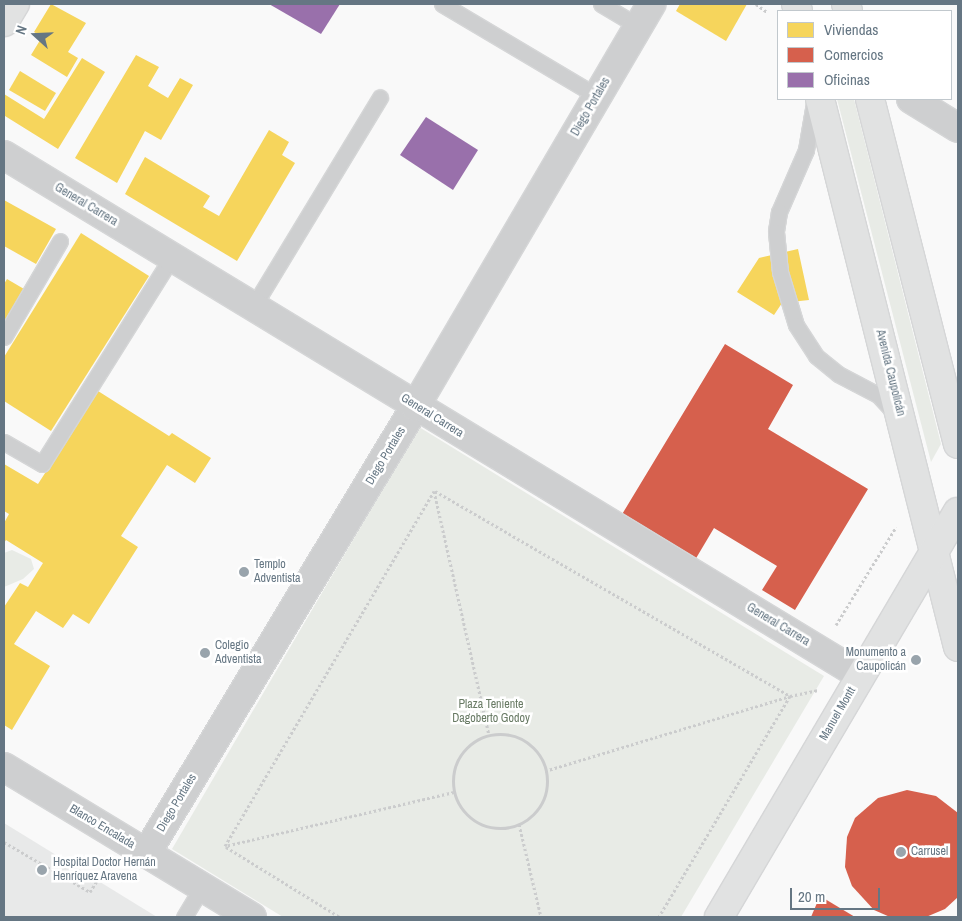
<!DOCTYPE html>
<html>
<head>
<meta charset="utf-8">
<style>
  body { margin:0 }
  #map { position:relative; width:962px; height:921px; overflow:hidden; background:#f9f9f9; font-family:"Archivo Narrow",sans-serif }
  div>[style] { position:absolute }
  .built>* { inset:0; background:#e8e9e9 }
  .green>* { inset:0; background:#e8ebe6 }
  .homes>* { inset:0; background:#f6d55c }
  .shops>* { inset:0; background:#d6604d }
  .offices>* { inset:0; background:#9970ab }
  .path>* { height:3px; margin-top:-1.5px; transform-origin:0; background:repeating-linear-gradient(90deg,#cbcccd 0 2.5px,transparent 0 5px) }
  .path>.ring { margin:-1.5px; padding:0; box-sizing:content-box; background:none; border:3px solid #cbcccd; border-radius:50% }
  .roads { filter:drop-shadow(1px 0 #d5d6d7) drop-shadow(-1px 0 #d5d6d7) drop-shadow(0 1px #d5d6d7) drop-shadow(0 -1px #d5d6d7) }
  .lane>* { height:15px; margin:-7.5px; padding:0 7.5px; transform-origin:7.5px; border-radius:7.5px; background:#cecfd0 }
  .street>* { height:28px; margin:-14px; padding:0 14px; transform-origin:14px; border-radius:14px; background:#cecfd0 }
  .secondary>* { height:28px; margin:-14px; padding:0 14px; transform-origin:14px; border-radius:14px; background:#e1e2e2 }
  .primary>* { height:28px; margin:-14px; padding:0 14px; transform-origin:14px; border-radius:14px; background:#e1e2e2 }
  .dots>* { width:14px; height:14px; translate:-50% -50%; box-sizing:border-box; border:2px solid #fff; border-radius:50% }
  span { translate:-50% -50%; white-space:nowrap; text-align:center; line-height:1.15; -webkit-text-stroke:5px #fff; paint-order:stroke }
  .street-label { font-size:12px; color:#657683 }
  .poi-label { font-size:12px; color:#657683 }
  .left { translate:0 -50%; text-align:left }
  .right { translate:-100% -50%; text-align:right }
  .park-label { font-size:12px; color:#687a64 }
  .frame { position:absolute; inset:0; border:5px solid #657683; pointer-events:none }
  .legend { position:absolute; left:777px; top:10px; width:175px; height:90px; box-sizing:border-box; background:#fff; border:1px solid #c1c8cd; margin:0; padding:6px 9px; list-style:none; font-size:15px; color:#657683 }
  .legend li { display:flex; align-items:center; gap:10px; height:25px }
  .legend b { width:25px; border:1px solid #c1c8cd }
  .north { position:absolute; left:10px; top:10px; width:50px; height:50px; -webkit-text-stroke:4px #fff; paint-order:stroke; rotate:290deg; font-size:14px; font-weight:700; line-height:20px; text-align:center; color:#657683 }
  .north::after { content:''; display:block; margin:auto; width:18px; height:22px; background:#657683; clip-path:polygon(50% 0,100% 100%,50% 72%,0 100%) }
  .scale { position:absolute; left:790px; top:888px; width:90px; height:22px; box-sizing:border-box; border:2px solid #657683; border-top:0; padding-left:6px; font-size:15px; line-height:18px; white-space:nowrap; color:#657683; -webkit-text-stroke:4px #fff; paint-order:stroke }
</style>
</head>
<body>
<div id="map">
  <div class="built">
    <i style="clip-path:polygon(4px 823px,157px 917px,4px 917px)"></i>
  </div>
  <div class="green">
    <i style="clip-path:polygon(837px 99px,854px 99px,941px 444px,931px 462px)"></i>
    <i style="clip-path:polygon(419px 427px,824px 676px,681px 917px,283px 917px,172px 849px)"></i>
    <i style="clip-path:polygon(12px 550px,31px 559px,34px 569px,23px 579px,4px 587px,4px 553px)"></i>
  </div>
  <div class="homes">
    <i style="clip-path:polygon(51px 4px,86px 23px,68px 52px,78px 58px,67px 77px,31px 55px,42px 37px,34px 32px)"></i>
    <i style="clip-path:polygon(680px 4px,747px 4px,726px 41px,676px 11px)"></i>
    <i style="clip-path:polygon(136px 55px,159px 67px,148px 86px,168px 98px,180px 78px,193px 85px,161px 140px,145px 131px,117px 183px,75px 158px)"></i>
    <i style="clip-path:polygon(82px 58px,105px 72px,58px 149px,5px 116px,4px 94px,44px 119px)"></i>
    <i style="clip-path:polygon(20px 71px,56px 93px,45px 111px,9px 90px)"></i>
    <i style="clip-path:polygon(269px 130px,289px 142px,282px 155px,295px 163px,237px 261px,125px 194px,145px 157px,210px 196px,203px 207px,219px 216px)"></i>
    <i style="clip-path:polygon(4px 200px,56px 229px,36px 264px,4px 246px)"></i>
    <i style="clip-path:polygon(81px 233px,149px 276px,51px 431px,4px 401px,4px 357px)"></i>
    <i style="clip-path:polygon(798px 249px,809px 300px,782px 303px,774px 315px,737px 292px,759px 258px)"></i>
    <i style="clip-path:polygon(7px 279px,24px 289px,4px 323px,4px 284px)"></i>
    <i style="clip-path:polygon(98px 391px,169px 436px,172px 433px,211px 458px,195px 483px,167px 465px,121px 536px,138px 547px,89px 624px,73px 614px,63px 628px,36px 611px,14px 644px,50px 666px,12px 730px,4px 725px,4px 607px,20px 583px,28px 587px,43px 563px,6px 540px,4px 543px,4px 523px,9px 514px,4px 511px,4px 464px,38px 484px)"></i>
  </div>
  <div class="shops">
    <i style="clip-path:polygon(725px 344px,793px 385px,768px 429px,868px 489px,795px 610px,762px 590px,777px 566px,714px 528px,695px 560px,621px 516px)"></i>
    <i style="clip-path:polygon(907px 790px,936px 796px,958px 813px,958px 897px,945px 909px,926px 917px,890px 917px,874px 910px,852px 886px,845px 867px,847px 837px,855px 818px,878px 798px)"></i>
    <i style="clip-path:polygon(820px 896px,855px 917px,811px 917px)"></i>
  </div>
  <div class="offices">
    <i style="clip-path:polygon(269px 4px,340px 4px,321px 34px)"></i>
    <i style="clip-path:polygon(426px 117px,478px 150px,453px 190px,400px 155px)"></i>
  </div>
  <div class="path">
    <i style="left:756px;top:4px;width:14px;rotate:36deg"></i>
    <i style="left:435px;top:491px;width:410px;rotate:30deg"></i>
    <i style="left:790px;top:696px;width:29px;rotate:-12deg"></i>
    <i style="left:836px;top:625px;width:115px;rotate:-58.5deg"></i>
    <i class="ring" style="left:453px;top:734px;width:91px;height:91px"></i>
    <i style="left:545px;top:771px;width:256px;rotate:-17deg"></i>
    <i style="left:790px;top:696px;width:257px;rotate:120.7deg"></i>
    <i style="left:454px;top:792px;width:235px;rotate:166.7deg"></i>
    <i style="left:225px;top:846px;width:412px;rotate:-59.5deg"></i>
    <i style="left:434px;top:491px;width:251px;rotate:77.3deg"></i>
    <i style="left:519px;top:824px;width:96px;rotate:76.7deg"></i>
    <i style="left:4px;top:842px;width:99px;rotate:30.2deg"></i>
    <i style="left:90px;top:892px;width:34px;rotate:-58deg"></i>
    <i style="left:226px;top:847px;width:134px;rotate:31.6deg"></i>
  </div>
  <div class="roads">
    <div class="lane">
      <i style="left:442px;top:4px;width:180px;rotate:30.7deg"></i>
      <i style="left:601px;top:4px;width:43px;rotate:30.7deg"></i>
      <i style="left:814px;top:103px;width:48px;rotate:99.7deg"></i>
      <i style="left:806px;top:150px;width:68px;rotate:113.5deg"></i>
      <i style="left:779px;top:212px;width:20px;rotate:99deg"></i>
      <i style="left:776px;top:232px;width:40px;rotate:84.3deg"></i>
      <i style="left:780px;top:272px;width:55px;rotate:73.2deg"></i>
      <i style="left:796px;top:325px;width:37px;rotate:57deg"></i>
      <i style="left:816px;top:356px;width:28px;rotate:39deg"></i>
      <i style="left:838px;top:374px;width:45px;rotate:27.7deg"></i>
      <i style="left:878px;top:395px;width:23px;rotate:47deg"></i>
      <i style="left:253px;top:307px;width:245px;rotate:-58.8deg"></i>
      <i style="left:4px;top:337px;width:111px;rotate:-59.7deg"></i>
      <i style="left:4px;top:442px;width:44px;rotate:30.1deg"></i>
      <i style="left:42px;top:464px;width:244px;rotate:-57.9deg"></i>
      <i style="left:184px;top:917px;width:35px;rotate:-59deg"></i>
    </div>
    <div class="street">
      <i style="left:911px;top:99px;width:55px;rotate:31.7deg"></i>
      <i style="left:4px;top:155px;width:1002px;rotate:31.28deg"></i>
      <i style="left:4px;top:767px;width:290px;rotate:31.2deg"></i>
      <i style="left:146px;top:854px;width:522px;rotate:-58.96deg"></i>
      <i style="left:415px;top:407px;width:467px;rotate:-59.6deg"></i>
    </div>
    <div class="secondary">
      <i style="left:4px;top:22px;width:21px;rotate:-59deg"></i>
    </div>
    <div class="primary">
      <i style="left:796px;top:4px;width:7px;rotate:74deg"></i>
      <i style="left:846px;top:4px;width:7px;rotate:74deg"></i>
      <i style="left:820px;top:99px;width:565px;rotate:75.87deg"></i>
      <i style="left:870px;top:99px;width:356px;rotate:75.7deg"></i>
      <i style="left:719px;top:917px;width:470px;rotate:-59.5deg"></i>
    </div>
  </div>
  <div class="dots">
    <i style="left:244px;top:572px;background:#99a4ac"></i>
    <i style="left:205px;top:653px;background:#99a4ac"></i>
    <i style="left:916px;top:660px;background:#99a4ac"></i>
    <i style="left:901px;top:852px;background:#99a4ac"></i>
    <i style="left:42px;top:870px;background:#99a4ac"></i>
  </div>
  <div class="street-label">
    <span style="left:591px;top:107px;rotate:-60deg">Diego Portales</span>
    <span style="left:86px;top:205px;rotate:31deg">General Carrera</span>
    <span style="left:890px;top:373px;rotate:76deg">Avenida Caupolicán</span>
    <span style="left:432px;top:416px;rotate:32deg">General Carrera</span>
    <span style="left:386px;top:456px;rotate:-59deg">Diego Portales</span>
    <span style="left:778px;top:625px;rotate:31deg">General Carrera</span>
    <span style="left:838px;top:714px;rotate:-60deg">Manuel Montt</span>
    <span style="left:177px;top:803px;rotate:-59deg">Diego Portales</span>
    <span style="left:102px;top:827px;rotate:31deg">Blanco Encalada</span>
  </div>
  <div class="poi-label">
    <span class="left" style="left:254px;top:572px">Templo<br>Adventista</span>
    <span class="left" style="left:215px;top:653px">Colegio<br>Adventista</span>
    <span class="right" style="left:906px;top:660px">Monumento a<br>Caupolicán</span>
    <span class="left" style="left:911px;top:852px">Carrusel</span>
    <span class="left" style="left:53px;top:870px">Hospital Doctor Hernán<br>Henríquez Aravena</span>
  </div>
  <div class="park-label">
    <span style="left:491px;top:712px">Plaza Teniente<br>Dagoberto Godoy</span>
  </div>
  <div class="frame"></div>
  <ul class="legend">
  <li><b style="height:14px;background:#f6d55c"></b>Viviendas</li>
  <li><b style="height:14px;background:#d6604d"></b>Comercios</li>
  <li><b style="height:14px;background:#9970ab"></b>Oficinas</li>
  </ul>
  <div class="north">N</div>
  <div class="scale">20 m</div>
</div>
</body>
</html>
